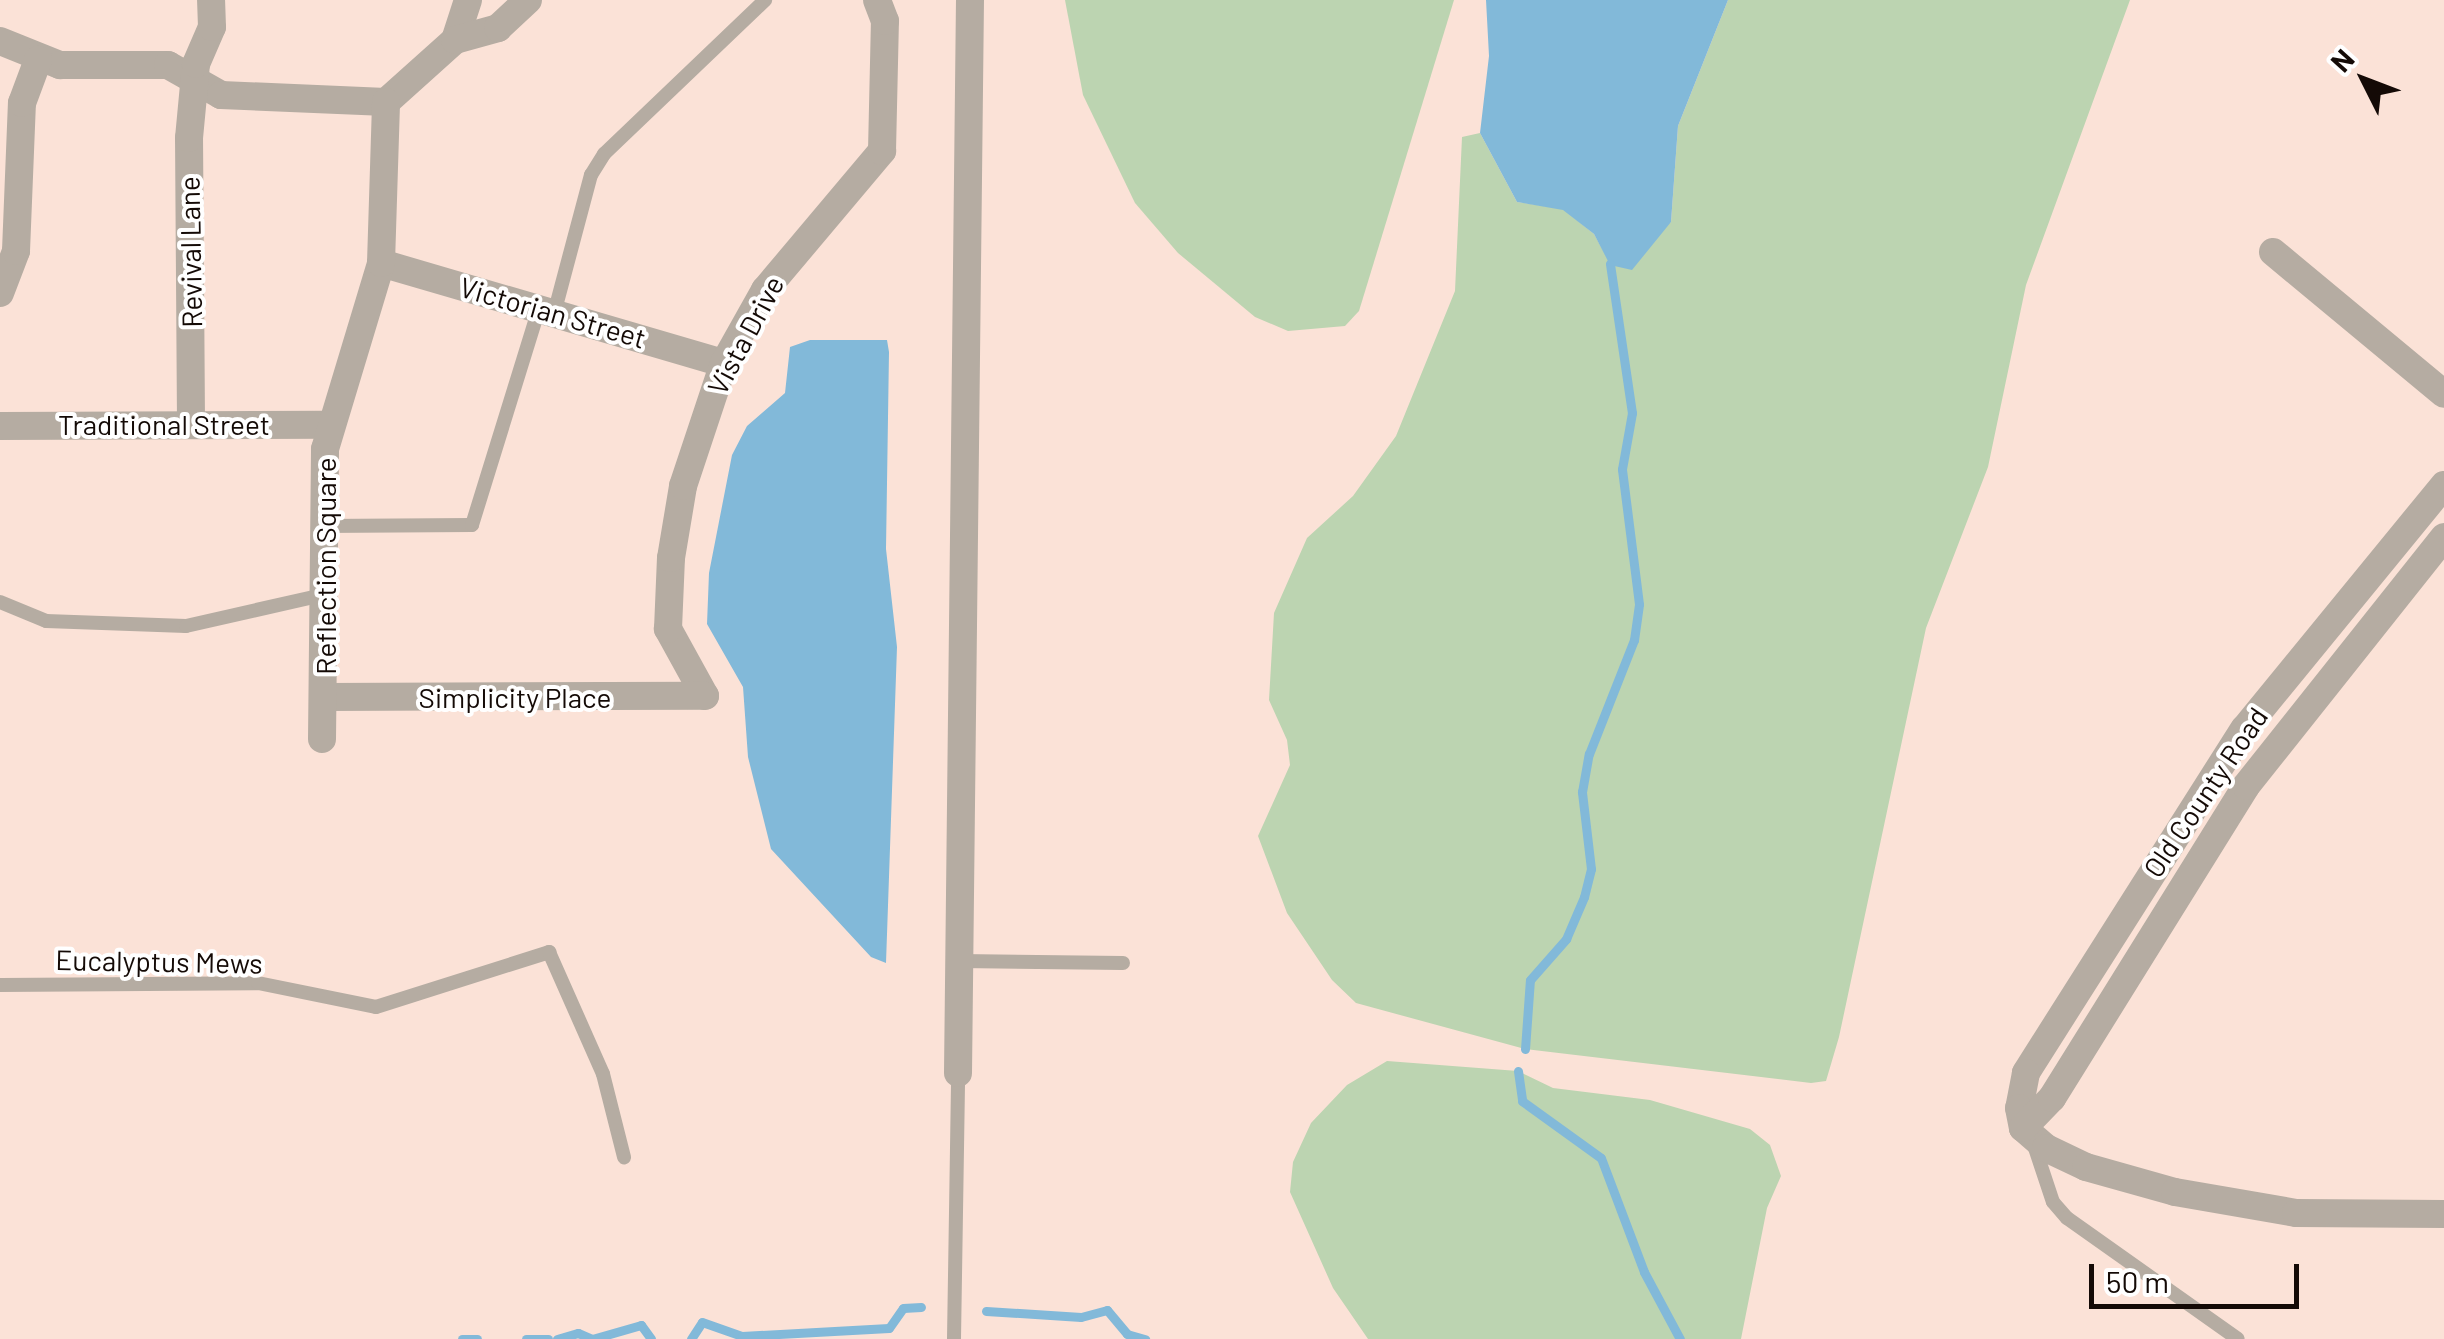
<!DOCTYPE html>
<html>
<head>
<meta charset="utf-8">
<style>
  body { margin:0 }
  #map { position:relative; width:2444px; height:1339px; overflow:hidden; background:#fbe2d7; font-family:Barlow,sans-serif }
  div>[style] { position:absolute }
  .green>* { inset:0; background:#bcd4b1 }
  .water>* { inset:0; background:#82b9d9 }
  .stream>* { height:9px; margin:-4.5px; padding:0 4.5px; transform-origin:4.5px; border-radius:4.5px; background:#82b9d9 }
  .lane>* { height:14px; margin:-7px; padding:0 7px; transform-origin:7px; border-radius:7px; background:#b5aca2 }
  .street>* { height:28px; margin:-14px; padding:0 14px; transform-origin:14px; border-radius:14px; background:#b5aca2 }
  span { translate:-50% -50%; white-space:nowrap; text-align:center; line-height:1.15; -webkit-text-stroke:8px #fff; paint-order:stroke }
  .street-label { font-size:28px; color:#140a06 }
  .north { position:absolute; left:2314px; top:30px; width:100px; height:100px; -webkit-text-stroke:8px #fff; paint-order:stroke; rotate:312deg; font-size:28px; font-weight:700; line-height:40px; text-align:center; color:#140a06 }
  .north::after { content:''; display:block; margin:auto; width:35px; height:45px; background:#140a06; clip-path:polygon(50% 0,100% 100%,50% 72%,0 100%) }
  .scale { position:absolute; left:2089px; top:1264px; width:210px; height:45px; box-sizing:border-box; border:5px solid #140a06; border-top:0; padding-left:12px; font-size:30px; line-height:35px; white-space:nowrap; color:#140a06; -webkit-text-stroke:8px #fff; paint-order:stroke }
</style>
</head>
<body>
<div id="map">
  <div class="green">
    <i style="clip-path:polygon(1065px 0,1454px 0,1359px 311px,1345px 326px,1288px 331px,1255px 317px,1178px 253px,1135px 203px,1083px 95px)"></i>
    <i style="clip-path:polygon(1728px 0,2130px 0,2026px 285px,1988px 467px,1926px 628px,1839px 1037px,1826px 1081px,1811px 1083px,1525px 1049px,1356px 1003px,1332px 980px,1287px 913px,1258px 836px,1290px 765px,1287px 740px,1269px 700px,1274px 613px,1307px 538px,1353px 496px,1396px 436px,1455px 291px,1462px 137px,1480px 133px,1517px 202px,1563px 209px,1594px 234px,1611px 265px,1671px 222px,1678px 126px)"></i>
    <i style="clip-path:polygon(1387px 1061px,1518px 1071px,1553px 1088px,1650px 1100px,1750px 1129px,1770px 1145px,1781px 1176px,1767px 1208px,1741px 1339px,1368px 1339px,1333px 1288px,1290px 1192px,1293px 1162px,1311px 1123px,1347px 1085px)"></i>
  </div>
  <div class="water">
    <i style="clip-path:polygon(1486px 0,1728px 0,1678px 126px,1671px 222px,1632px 270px,1610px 265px,1594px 234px,1563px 210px,1517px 202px,1480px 133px,1489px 56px)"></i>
    <i style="clip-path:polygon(810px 340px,887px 340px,889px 352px,886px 549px,897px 647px,886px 963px,871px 957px,771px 849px,748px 757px,743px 687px,707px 624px,709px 573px,732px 455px,747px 426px,785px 393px,790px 347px)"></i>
  </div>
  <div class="stream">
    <i style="left:1525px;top:1049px;width:69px;rotate:-85.9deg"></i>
    <i style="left:1530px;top:980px;width:55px;rotate:-48.7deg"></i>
    <i style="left:1566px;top:939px;width:46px;rotate:-66.8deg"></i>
    <i style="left:1584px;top:897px;width:29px;rotate:-76deg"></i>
    <i style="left:1591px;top:869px;width:78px;rotate:-96.7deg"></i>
    <i style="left:1582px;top:792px;width:39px;rotate:-80deg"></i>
    <i style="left:1589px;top:754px;width:123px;rotate:-68.5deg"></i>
    <i style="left:1634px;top:640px;width:36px;rotate:-82deg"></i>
    <i style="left:1639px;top:604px;width:136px;rotate:-97.2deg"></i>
    <i style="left:1622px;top:469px;width:57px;rotate:-79.9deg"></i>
    <i style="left:1632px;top:413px;width:151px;rotate:-98.4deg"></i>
    <i style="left:1518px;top:1071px;width:30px;rotate:82deg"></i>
    <i style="left:1522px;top:1101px;width:97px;rotate:35.8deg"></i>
    <i style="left:1601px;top:1158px;width:122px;rotate:69.3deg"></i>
    <i style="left:1644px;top:1272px;width:76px;rotate:61.8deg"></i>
    <i style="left:986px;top:1311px;width:95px;rotate:3.6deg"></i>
    <i style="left:1081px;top:1317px;width:27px;rotate:-15deg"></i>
    <i style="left:1107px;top:1310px;width:31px;rotate:50deg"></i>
    <i style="left:1127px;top:1334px;width:19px;rotate:16deg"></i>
    <i style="left:462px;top:1339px;width:15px"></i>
    <i style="left:526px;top:1339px;width:22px"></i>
    <i style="left:557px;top:1339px;width:22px;rotate:-16deg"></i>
    <i style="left:578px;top:1333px;width:15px;rotate:23deg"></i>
    <i style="left:592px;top:1339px;width:51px;rotate:-15.9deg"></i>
    <i style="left:641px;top:1325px;width:17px;rotate:54deg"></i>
    <i style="left:691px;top:1339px;width:20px;rotate:-57deg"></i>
    <i style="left:702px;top:1322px;width:42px;rotate:19.3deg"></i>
    <i style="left:742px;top:1336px;width:147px;rotate:-3.1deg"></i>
    <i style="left:889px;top:1328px;width:24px;rotate:-55deg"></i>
    <i style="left:903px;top:1308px;width:18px;rotate:-3deg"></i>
  </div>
  <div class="lane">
    <i style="left:555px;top:310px;width:140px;rotate:-75.1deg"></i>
    <i style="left:591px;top:175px;width:25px;rotate:-58deg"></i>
    <i style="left:604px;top:154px;width:223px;rotate:-43.7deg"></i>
    <i style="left:322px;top:526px;width:150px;rotate:-0.4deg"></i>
    <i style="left:472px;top:525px;width:227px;rotate:-72.8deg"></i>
    <i style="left:0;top:602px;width:50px;rotate:22.4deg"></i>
    <i style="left:46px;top:621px;width:140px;rotate:2deg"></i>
    <i style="left:186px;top:626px;width:140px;rotate:-12.8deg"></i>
    <i style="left:960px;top:961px;width:163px;rotate:0.7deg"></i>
    <i style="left:0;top:985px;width:258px;rotate:-0.4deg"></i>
    <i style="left:258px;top:983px;width:120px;rotate:11.5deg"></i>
    <i style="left:376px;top:1007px;width:182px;rotate:-17.6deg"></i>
    <i style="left:549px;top:952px;width:133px;rotate:66.1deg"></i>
    <i style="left:603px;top:1074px;width:86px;rotate:75.8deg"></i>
    <i style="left:2033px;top:1142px;width:63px;rotate:71.6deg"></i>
    <i style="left:2053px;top:1202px;width:21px;rotate:49deg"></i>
    <i style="left:2067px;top:1218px;width:209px;rotate:35.3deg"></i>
    <i style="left:954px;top:1339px;width:266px;rotate:-89.1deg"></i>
  </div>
  <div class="street">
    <i style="left:455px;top:40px;width:42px;rotate:-72deg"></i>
    <i style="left:0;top:41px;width:65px;rotate:21.8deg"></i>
    <i style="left:60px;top:65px;width:108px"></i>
    <i style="left:168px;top:65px;width:61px;rotate:29.5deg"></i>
    <i style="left:221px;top:95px;width:165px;rotate:2.4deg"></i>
    <i style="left:386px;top:102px;width:93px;rotate:-41.9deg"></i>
    <i style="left:455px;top:40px;width:45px;rotate:-15.6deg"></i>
    <i style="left:498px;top:28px;width:41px;rotate:-43deg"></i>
    <i style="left:2273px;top:252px;width:222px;rotate:39.7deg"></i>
    <i style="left:381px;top:263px;width:357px;rotate:16.3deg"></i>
    <i style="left:0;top:293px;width:45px;rotate:-69.1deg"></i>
    <i style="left:16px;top:251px;width:148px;rotate:-87.7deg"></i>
    <i style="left:22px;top:103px;width:46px;rotate:-69.6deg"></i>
    <i style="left:191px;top:422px;width:284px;rotate:-90.4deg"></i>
    <i style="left:189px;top:138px;width:74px;rotate:-84.6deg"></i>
    <i style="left:196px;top:64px;width:40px;rotate:-66.6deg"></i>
    <i style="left:212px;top:27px;width:27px;rotate:-92deg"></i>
    <i style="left:0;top:426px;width:328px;rotate:-0.2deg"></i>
    <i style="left:2444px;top:485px;width:315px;rotate:129.3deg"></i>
    <i style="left:2244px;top:729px;width:407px;rotate:122.4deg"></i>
    <i style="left:2026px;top:1073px;width:36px;rotate:101deg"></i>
    <i style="left:2019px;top:1108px;width:20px;rotate:79deg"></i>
    <i style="left:2023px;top:1128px;width:30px;rotate:41deg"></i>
    <i style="left:2046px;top:1148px;width:44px;rotate:25.4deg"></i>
    <i style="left:2086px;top:1167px;width:92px;rotate:15.7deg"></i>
    <i style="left:2175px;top:1192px;width:123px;rotate:9.8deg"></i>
    <i style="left:2296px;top:1213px;width:148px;rotate:0.4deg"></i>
    <i style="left:705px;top:696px;width:77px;rotate:-118.9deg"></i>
    <i style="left:668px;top:629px;width:71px;rotate:-87.6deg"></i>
    <i style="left:671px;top:558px;width:73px;rotate:-80.5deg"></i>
    <i style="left:683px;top:486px;width:130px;rotate:-71.6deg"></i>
    <i style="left:724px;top:363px;width:84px;rotate:-60.7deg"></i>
    <i style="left:765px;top:290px;width:182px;rotate:-49.9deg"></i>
    <i style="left:882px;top:151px;width:130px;rotate:-88.7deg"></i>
    <i style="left:885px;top:21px;width:22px;rotate:-111deg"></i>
    <i style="left:325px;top:697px;width:380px;rotate:-0.2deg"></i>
    <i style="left:322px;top:739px;width:290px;rotate:-89.4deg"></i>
    <i style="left:325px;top:449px;width:194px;rotate:-73.2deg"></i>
    <i style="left:381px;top:263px;width:161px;rotate:-88.2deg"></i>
    <i style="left:958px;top:1073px;width:1073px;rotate:-89.36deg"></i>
    <i style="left:2023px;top:1128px;width:42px;rotate:-46deg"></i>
    <i style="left:2052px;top:1098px;width:367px;rotate:-58.1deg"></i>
    <i style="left:2246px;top:786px;width:318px;rotate:-51.5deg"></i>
  </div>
  <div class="street-label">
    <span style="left:190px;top:252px;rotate:-91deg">Revival Lane</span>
    <span style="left:553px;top:312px;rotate:16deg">Victorian Street</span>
    <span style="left:745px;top:335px;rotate:-62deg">Vista Drive</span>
    <span style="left:164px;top:424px">Traditional Street</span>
    <span style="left:325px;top:566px;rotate:-90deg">Reflection Square</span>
    <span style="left:515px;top:697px">Simplicity Place</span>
    <span style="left:2205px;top:792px;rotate:-56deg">Old County Road</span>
    <span style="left:159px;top:961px;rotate:1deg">Eucalyptus Mews</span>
  </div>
  <div class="north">N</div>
  <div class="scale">50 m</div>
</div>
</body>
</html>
